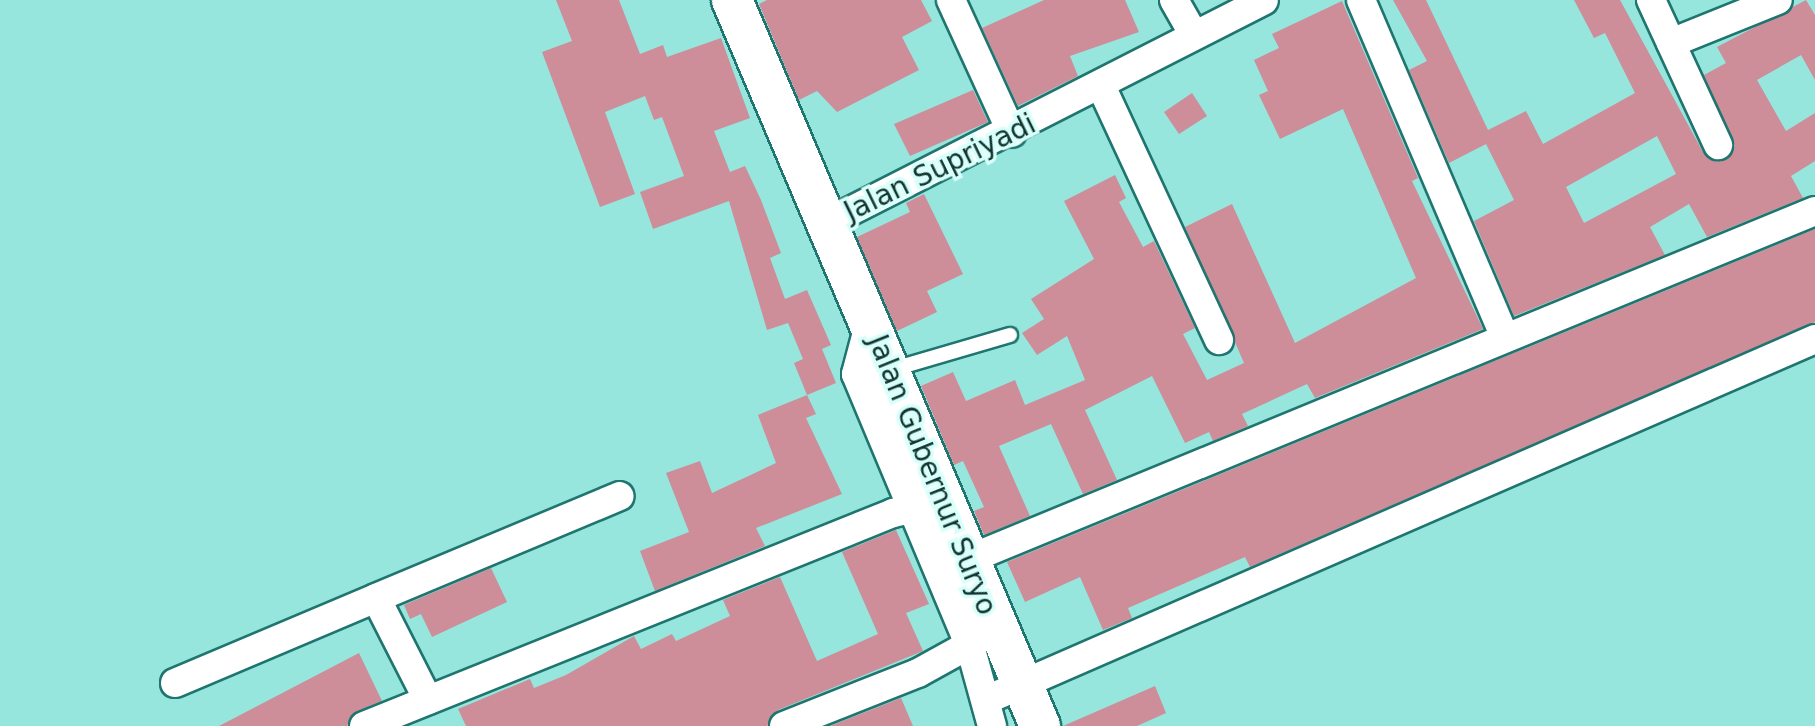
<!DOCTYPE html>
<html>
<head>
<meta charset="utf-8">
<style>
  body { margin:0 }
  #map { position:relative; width:1815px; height:726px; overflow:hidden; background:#96e6de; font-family:"DejaVu Sans",sans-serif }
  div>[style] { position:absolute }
  .building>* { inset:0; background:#cd8d99 }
  .roads { filter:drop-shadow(2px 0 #1f756f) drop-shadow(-2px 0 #1f756f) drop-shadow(0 2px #1f756f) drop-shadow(0 -2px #1f756f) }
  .service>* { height:14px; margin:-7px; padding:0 7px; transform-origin:7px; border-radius:7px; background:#fff }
  .minor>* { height:28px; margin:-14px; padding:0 14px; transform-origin:14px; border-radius:14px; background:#fff }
  .secondary>* { height:40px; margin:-20px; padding:0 20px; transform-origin:20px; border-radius:20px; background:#fff }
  span { translate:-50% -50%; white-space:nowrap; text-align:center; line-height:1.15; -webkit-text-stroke:7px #d9fffa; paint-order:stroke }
  .street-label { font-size:28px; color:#113330 }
</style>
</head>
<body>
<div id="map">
  <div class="building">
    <i style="clip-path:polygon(556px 0,619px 0,640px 54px,663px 45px,667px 57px,721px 38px,750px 118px,714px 131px,730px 172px,745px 166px,761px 200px,781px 253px,770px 258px,785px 299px,807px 290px,831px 345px,822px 349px,836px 383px,807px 395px,816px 414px,806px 418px,842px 494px,756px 528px,765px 546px,655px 591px,640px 551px,689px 532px,666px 473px,700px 461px,712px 493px,776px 463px,758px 415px,807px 395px,794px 363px,803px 359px,788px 323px,767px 330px,729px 201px,653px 229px,640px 192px,684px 176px,662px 117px,654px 120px,645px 96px,605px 112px,635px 194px,600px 207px,542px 52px,572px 41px)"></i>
    <i style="clip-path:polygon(767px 0,921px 0,932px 21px,902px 37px,919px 70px,837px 112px,817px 91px,799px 100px,759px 4px)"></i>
    <i style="clip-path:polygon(1044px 0,1125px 0,1139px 32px,1070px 56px,1078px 76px,1018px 106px,982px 28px)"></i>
    <i style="clip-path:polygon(evenodd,1393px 0,1426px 0,1488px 130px,1526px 111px,1543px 144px,1635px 93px,1605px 33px,1594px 38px,1574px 0,1620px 0,1703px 152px,1717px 162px,1735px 146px,1704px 75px,1726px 63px,1717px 47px,1806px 0,1815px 15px,1815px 80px,1801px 55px,1757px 80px,1786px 131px,1815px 113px,1815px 161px,1791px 176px,1803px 198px,1707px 237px,1689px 204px,1650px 227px,1665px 255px,1514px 316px,1474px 221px,1514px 200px,1486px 144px,1449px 163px,1409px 70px,1427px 61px,1393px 0,1657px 136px,1676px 174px,1584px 223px,1566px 187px,1657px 136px)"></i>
    <i style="clip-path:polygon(1342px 1px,1418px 178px,1412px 181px,1483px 329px,1315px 398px,1307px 384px,1242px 414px,1248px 426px,1213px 441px,1209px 432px,1185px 443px,1152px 376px,1085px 410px,1117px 480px,1083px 494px,1051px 424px,999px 446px,1030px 516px,984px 535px,974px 511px,984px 507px,963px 461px,954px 465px,921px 386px,953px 372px,966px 401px,1015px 380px,1025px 405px,1085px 380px,1067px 336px,1037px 355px,1022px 333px,1044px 319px,1031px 299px,1094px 259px,1064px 201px,1115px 175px,1126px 198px,1119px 202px,1143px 247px,1154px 241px,1195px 328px,1183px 334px,1207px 380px,1244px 363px,1185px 227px,1232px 204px,1295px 343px,1416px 278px,1343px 109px,1280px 139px,1259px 95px,1268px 91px,1254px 60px,1279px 48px,1272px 34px)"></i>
    <i style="clip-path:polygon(973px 90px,988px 122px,910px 156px,894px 124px)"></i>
    <i style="clip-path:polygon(1192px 93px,1207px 116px,1179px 134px,1164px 112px)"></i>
    <i style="clip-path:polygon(924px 194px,963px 274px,927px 291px,937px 312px,897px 331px,857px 237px,910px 212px,906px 203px)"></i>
    <i style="clip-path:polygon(1815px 229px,1815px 322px,1250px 567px,1245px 557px,1128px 608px,1132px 618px,1103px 630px,1080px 577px,1025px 602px,1007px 562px)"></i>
    <i style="clip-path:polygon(896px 530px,929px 604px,906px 613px,923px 651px,778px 710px,767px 726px,466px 726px,458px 709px,530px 679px,534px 688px,566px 675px,634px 636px,641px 649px,672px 634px,676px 641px,730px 616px,723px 600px,780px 577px,817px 661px,878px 634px,842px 552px)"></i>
    <i style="clip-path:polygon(491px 568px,507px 602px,432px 637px,421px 614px,410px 619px,404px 605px)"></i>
    <i style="clip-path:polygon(359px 653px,382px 701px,357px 711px,347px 726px,219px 726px)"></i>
    <i style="clip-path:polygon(1155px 686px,1166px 713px,1137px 726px,1063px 726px)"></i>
    <i style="clip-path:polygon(901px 698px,913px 726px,830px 726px)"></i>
  </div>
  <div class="roads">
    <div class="service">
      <i style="left:890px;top:370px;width:125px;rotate:-16.3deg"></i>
    </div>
    <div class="minor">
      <i style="left:951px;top:0;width:146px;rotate:65.4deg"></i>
      <i style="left:1174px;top:0;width:40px;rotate:60.3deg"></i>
      <i style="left:1361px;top:0;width:365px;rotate:66.9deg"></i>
      <i style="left:1651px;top:0;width:160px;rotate:65.2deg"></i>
      <i style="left:1671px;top:43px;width:115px;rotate:-21.9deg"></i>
      <i style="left:1102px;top:88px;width:278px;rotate:65.1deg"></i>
      <i style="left:829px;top:222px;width:488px;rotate:-27deg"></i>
      <i style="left:870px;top:321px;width:55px;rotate:104.8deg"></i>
      <i style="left:856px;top:374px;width:295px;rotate:67.3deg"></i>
      <i style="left:970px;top:646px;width:83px;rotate:74.6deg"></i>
      <i style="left:967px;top:560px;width:917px;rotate:-22.37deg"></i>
      <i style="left:175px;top:683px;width:218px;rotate:-22.9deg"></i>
      <i style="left:428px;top:700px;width:114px;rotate:-117deg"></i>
      <i style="left:376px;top:598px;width:264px;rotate:-22.7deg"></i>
      <i style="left:986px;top:700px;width:904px;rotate:-23.53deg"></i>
      <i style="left:364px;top:726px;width:570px;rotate:-21.93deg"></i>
      <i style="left:893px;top:513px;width:52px;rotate:-13.2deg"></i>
      <i style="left:784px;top:726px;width:144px;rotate:-21.6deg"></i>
      <i style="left:918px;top:673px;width:77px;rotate:-28.9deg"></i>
    </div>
    <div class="secondary">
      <i style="left:732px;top:0;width:789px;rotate:67.01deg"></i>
    </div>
  </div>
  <div class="street-label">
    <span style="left:940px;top:168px;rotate:-26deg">Jalan Supriyadi</span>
    <span style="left:932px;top:475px;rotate:68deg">Jalan Gubernur Suryo</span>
  </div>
</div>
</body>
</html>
